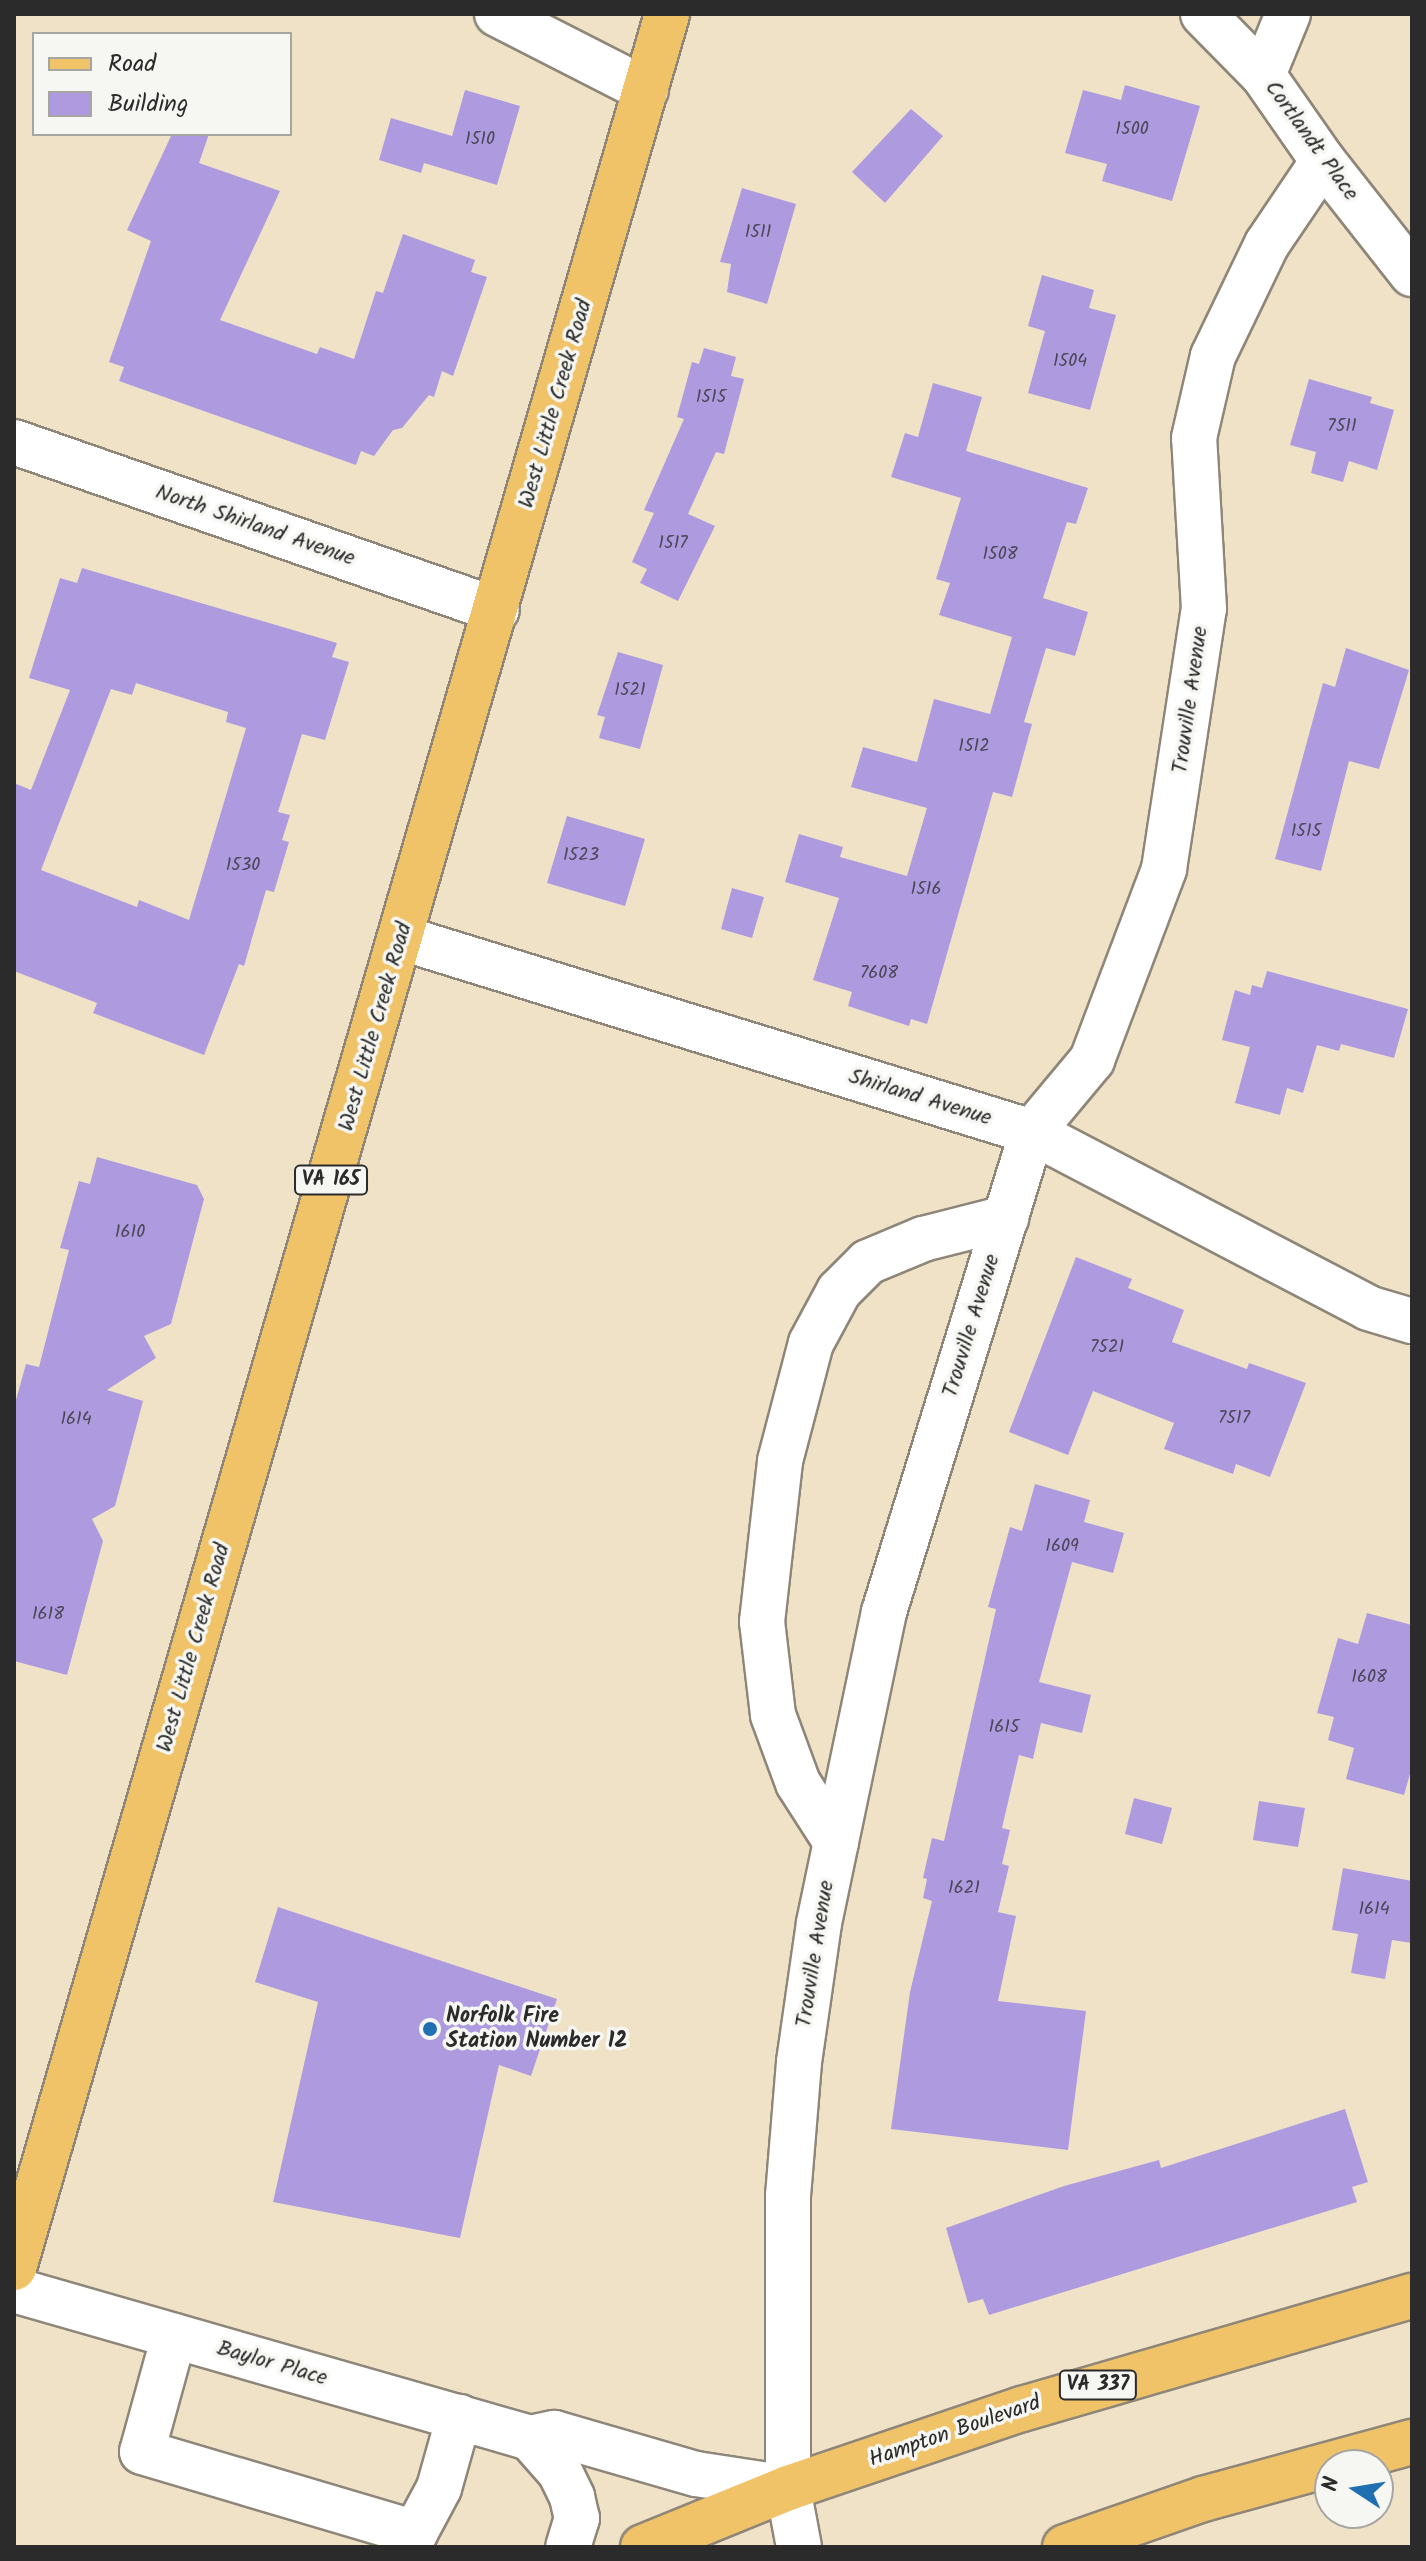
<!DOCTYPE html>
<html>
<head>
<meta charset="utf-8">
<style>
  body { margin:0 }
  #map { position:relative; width:1426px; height:2561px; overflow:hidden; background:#f0e2c7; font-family:Kalam,sans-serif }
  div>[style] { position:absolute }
  .building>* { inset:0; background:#ae9bdf }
  .roads { filter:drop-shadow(2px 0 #8e8679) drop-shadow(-2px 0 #8e8679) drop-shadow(0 2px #8e8679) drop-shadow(0 -2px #8e8679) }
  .minor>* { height:44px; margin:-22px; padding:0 22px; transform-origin:22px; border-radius:22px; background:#fff }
  .major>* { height:44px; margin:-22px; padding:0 22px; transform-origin:22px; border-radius:22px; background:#f0c369 }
  .dots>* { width:22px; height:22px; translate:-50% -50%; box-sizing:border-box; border:4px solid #f6f6f2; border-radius:50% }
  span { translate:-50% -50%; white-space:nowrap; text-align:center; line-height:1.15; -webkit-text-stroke:7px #f6f6f2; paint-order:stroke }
  .number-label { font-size:18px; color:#4c4758 }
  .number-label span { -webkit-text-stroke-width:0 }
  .shield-label span { padding:2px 6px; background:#f6f6f2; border:2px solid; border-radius:6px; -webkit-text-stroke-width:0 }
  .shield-label { font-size:20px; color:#2b2b2b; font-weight:700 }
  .street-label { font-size:22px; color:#2b2b2b }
  .poi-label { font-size:22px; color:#2b2b2b; font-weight:700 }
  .left { translate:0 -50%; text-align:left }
  .frame { position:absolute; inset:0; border:16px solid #2b2b2b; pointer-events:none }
  .legend { position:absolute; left:32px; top:32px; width:260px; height:104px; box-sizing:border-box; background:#f6f6f2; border:2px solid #a5a5a2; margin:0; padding:10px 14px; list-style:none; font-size:24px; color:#2b2b2b }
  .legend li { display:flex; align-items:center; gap:16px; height:40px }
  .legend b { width:40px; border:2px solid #a5a5a2 }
  .north { position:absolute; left:1314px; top:2449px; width:80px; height:80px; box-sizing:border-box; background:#f6f6f2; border:2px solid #a5a5a2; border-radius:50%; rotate:282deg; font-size:22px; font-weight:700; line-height:32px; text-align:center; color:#2b2b2b }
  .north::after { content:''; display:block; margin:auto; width:28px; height:36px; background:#1f6fb2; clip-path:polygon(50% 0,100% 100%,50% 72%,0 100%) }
</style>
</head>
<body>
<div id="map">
  <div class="building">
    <i style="clip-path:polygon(1125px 85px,1200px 106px,1172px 201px,1102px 181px,1107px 164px,1065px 153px,1083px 90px,1121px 100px)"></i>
    <i style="clip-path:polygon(465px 90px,520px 106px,497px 185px,424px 163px,421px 173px,379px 160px,391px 118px,452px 136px)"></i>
    <i style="clip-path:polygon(911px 109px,943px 136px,885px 203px,852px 172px)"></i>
    <i style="clip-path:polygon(172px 134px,209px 134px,199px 163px,280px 191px,220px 320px,317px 354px,320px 347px,354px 359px,376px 291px,383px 293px,403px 234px,475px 260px,471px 272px,487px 277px,453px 376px,442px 371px,434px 397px,429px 395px,402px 428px,393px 430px,374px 456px,361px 451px,356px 465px,119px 381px,124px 367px,109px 362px,151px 241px,127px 230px)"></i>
    <i style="clip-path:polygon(742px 188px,796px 204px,767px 304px,727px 292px,731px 264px,720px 262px)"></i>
    <i style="clip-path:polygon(1042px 275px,1094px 290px,1089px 308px,1116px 315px,1090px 410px,1028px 393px,1045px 331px,1028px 326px)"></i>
    <i style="clip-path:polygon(704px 348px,736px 357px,731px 376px,744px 379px,724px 454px,716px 452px,688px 514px,715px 526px,678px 601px,640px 583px,647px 569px,632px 562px,654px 513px,644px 510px,684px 419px,677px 417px,692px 362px,699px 364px)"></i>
    <i style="clip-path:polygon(1309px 379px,1372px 397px,1370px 403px,1394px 410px,1377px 470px,1349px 461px,1343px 482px,1311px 473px,1316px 452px,1290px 445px)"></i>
    <i style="clip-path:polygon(933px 383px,982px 397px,966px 451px,1088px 488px,1076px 524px,1067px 522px,1043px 598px,1088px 612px,1075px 656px,1046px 648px,1024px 722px,1032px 724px,1012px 797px,993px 792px,927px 1024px,911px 1019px,909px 1026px,848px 1006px,852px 992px,813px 980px,839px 898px,785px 882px,799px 834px,843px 847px,840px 857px,907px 876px,927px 808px,851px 787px,863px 747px,917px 762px,934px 699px,990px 714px,1012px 637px,939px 615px,950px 583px,936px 579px,961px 498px,891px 477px,905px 433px,918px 437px)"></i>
    <i style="clip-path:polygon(evenodd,82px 568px,337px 643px,332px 657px,349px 662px,325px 740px,302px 734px,278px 812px,290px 815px,282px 840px,289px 842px,274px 892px,266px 890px,244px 966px,239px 964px,204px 1055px,93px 1013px,97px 1003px,14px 971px,14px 783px,31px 790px,70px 690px,29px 678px,60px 578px,77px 583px,82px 568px,136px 683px,228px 712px,226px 722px,246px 728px,189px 920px,139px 900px,137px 907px,41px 870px,111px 689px,132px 695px,136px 683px)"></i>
    <i style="clip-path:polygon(1346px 648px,1409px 670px,1379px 769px,1349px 761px,1321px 871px,1275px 859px,1323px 683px,1335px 687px)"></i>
    <i style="clip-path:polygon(618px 652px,663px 665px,640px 749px,599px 738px,605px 717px,597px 715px)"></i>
    <i style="clip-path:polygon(567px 816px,645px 839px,625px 906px,547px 883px)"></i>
    <i style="clip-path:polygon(732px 888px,764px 897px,752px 938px,721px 929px)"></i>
    <i style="clip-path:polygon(1267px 971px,1408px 1009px,1394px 1058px,1341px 1044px,1339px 1051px,1317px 1045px,1303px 1093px,1287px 1088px,1280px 1115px,1235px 1103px,1250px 1047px,1222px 1040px,1235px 990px,1250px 995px,1252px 985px,1262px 988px)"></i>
    <i style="clip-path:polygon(97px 1157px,197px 1185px,204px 1199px,171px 1324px,144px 1336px,156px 1358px,107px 1390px,143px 1401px,115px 1506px,92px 1519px,103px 1541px,67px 1675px,14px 1661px,14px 1407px,26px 1364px,39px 1367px,69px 1250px,60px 1248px,79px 1181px,90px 1184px)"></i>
    <i style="clip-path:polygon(1076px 1257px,1132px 1279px,1128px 1288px,1184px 1310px,1172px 1342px,1247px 1369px,1249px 1363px,1306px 1383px,1270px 1477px,1236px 1464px,1233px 1474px,1164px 1449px,1174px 1423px,1093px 1391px,1068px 1455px,1009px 1432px)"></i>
    <i style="clip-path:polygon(1035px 1484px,1090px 1500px,1084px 1522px,1124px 1533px,1113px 1573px,1072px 1562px,1039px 1682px,1091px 1695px,1082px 1733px,1041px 1723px,1033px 1759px,1019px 1755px,1002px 1828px,1010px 1830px,1002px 1864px,1009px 1866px,998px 1912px,1016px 1916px,998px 2001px,1086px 2011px,1068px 2150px,891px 2129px,910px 1992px,932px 1901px,923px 1898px,927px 1879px,923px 1878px,932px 1838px,944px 1841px,996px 1609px,988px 1607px,1010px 1527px,1022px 1531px)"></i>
    <i style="clip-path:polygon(1367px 1613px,1412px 1625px,1412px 1767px,1404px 1795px,1346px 1779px,1354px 1748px,1328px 1740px,1334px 1717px,1317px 1713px,1338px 1638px,1358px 1644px)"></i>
    <i style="clip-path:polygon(1134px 1798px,1172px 1808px,1162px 1844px,1125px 1834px)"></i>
    <i style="clip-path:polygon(1259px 1801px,1305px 1808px,1298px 1847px,1253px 1840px)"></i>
    <i style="clip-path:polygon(1343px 1868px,1412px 1881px,1412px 1943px,1392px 1940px,1385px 1979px,1351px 1973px,1358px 1934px,1332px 1930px)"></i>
    <i style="clip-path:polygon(278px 1907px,557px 1999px,531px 2076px,499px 2065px,460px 2238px,273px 2202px,318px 2002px,255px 1982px)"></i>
    <i style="clip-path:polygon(1345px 2109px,1368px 2182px,1352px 2187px,1357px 2202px,989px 2315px,983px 2299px,968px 2303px,946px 2228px,1064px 2186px,1159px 2160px,1161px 2168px)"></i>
  </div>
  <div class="roads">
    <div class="minor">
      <i style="left:497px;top:14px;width:167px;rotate:27deg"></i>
      <i style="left:1203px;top:14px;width:86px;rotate:45.5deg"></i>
      <i style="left:1263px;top:75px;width:105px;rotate:55.1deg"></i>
      <i style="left:1323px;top:161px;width:144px;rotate:51.8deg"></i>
      <i style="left:1263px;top:75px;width:66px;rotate:-67.7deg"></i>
      <i style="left:14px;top:442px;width:511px;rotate:19.18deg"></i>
      <i style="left:402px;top:938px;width:659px;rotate:17.12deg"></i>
      <i style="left:1032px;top:1132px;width:379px;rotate:27.6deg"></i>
      <i style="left:1368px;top:1308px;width:46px;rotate:16.5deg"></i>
      <i style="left:836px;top:1842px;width:70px;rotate:-122.8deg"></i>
      <i style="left:798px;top:1783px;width:72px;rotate:-110.2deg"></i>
      <i style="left:773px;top:1715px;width:94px;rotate:-96.7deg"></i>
      <i style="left:762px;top:1622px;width:162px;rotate:-83.6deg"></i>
      <i style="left:780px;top:1461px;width:122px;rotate:-75.3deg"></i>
      <i style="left:811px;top:1343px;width:59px;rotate:-61.7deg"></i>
      <i style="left:839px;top:1291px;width:41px;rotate:-45deg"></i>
      <i style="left:868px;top:1262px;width:60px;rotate:-22.7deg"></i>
      <i style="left:923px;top:1239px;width:86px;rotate:-14.2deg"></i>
      <i style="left:14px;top:2290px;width:537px;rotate:16deg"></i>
      <i style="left:530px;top:2438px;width:25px;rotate:-12deg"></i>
      <i style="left:554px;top:2433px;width:148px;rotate:16.1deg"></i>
      <i style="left:696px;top:2474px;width:93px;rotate:8.7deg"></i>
      <i style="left:174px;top:2336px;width:120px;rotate:105.4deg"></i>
      <i style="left:142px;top:2452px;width:285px;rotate:16.5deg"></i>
      <i style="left:415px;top:2533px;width:51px;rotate:-61.9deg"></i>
      <i style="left:439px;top:2488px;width:74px;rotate:-74.3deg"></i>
      <i style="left:530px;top:2438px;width:45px;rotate:48.6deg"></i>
      <i style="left:560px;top:2472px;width:28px;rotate:64deg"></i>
      <i style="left:572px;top:2497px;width:22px;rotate:77deg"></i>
      <i style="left:577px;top:2518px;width:30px;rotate:107deg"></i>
      <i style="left:799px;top:2547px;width:60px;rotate:-100.6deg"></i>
      <i style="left:788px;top:2488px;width:292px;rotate:-90deg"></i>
      <i style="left:788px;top:2196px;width:134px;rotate:-85.3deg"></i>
      <i style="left:799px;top:2062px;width:140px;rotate:-81.8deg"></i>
      <i style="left:819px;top:1923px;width:318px;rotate:-78.2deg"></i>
      <i style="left:884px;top:1612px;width:502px;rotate:-72.86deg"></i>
      <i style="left:1032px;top:1132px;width:94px;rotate:-50.2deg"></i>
      <i style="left:1092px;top:1060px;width:204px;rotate:-69.3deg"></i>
      <i style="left:1164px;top:869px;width:263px;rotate:-81.3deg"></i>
      <i style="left:1204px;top:609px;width:171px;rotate:-93.3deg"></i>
      <i style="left:1194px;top:438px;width:84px;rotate:-77deg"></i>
      <i style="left:1213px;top:356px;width:124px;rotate:-64.3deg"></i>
      <i style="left:1267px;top:244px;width:100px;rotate:-56deg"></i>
    </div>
    <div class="major">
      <i style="left:14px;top:2268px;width:2347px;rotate:-73.84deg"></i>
      <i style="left:643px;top:2547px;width:157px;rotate:-22.1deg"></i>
      <i style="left:788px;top:2488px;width:247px;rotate:-18.7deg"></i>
      <i style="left:1022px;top:2409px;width:406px;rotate:-16.2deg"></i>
      <i style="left:1065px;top:2547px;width:146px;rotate:-19.2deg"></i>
      <i style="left:1203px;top:2499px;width:217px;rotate:-15.3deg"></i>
    </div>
  </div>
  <div class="dots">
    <i style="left:430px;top:2029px;background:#1f6fb2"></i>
  </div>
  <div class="number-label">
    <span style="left:1132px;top:130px">1500</span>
    <span style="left:480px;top:140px">1510</span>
    <span style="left:758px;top:233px">1511</span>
    <span style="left:1070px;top:362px">1504</span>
    <span style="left:711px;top:398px">1515</span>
    <span style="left:1342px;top:427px">7511</span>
    <span style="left:673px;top:544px">1517</span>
    <span style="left:1000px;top:555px">1508</span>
    <span style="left:630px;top:691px">1521</span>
    <span style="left:974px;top:747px">1512</span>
    <span style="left:1306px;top:832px">1515</span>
    <span style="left:581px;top:856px">1523</span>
    <span style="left:243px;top:866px">1530</span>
    <span style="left:926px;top:890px">1516</span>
    <span style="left:879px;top:974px">7608</span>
    <span style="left:130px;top:1233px">1610</span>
    <span style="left:1107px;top:1348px">7521</span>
    <span style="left:1234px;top:1419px">7517</span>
    <span style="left:76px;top:1420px">1614</span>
    <span style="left:1062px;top:1547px">1609</span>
    <span style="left:48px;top:1615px">1618</span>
    <span style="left:1369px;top:1678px">1608</span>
    <span style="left:1004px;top:1728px">1615</span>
    <span style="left:964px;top:1889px">1621</span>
    <span style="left:1374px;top:1910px">1614</span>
  </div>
  <div class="shield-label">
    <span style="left:331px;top:1180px">VA 165</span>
    <span style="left:1098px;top:2385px">VA 337</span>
  </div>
  <div class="street-label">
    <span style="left:1311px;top:141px;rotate:54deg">Cortlandt Place</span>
    <span style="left:556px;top:404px;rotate:-74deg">West Little Creek Road</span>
    <span style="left:255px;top:526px;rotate:19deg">North Shirland Avenue</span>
    <span style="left:1191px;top:700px;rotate:-82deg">Trouville Avenue</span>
    <span style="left:376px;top:1027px;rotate:-74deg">West Little Creek Road</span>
    <span style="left:920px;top:1098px;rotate:17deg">Shirland Avenue</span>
    <span style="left:972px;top:1326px;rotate:-73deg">Trouville Avenue</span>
    <span style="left:194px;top:1648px;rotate:-74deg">West Little Creek Road</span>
    <span style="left:816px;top:1954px;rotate:-81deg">Trouville Avenue</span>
    <span style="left:272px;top:2364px;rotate:16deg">Baylor Place</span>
    <span style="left:955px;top:2432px;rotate:-19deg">Hampton Boulevard</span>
  </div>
  <div class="poi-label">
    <span class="left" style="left:446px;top:2029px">Norfolk Fire<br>Station Number 12</span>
  </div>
  <div class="frame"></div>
  <ul class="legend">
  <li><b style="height:10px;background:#f0c369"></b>Road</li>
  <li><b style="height:22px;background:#ae9bdf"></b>Building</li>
  </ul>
  <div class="north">N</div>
</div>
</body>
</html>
